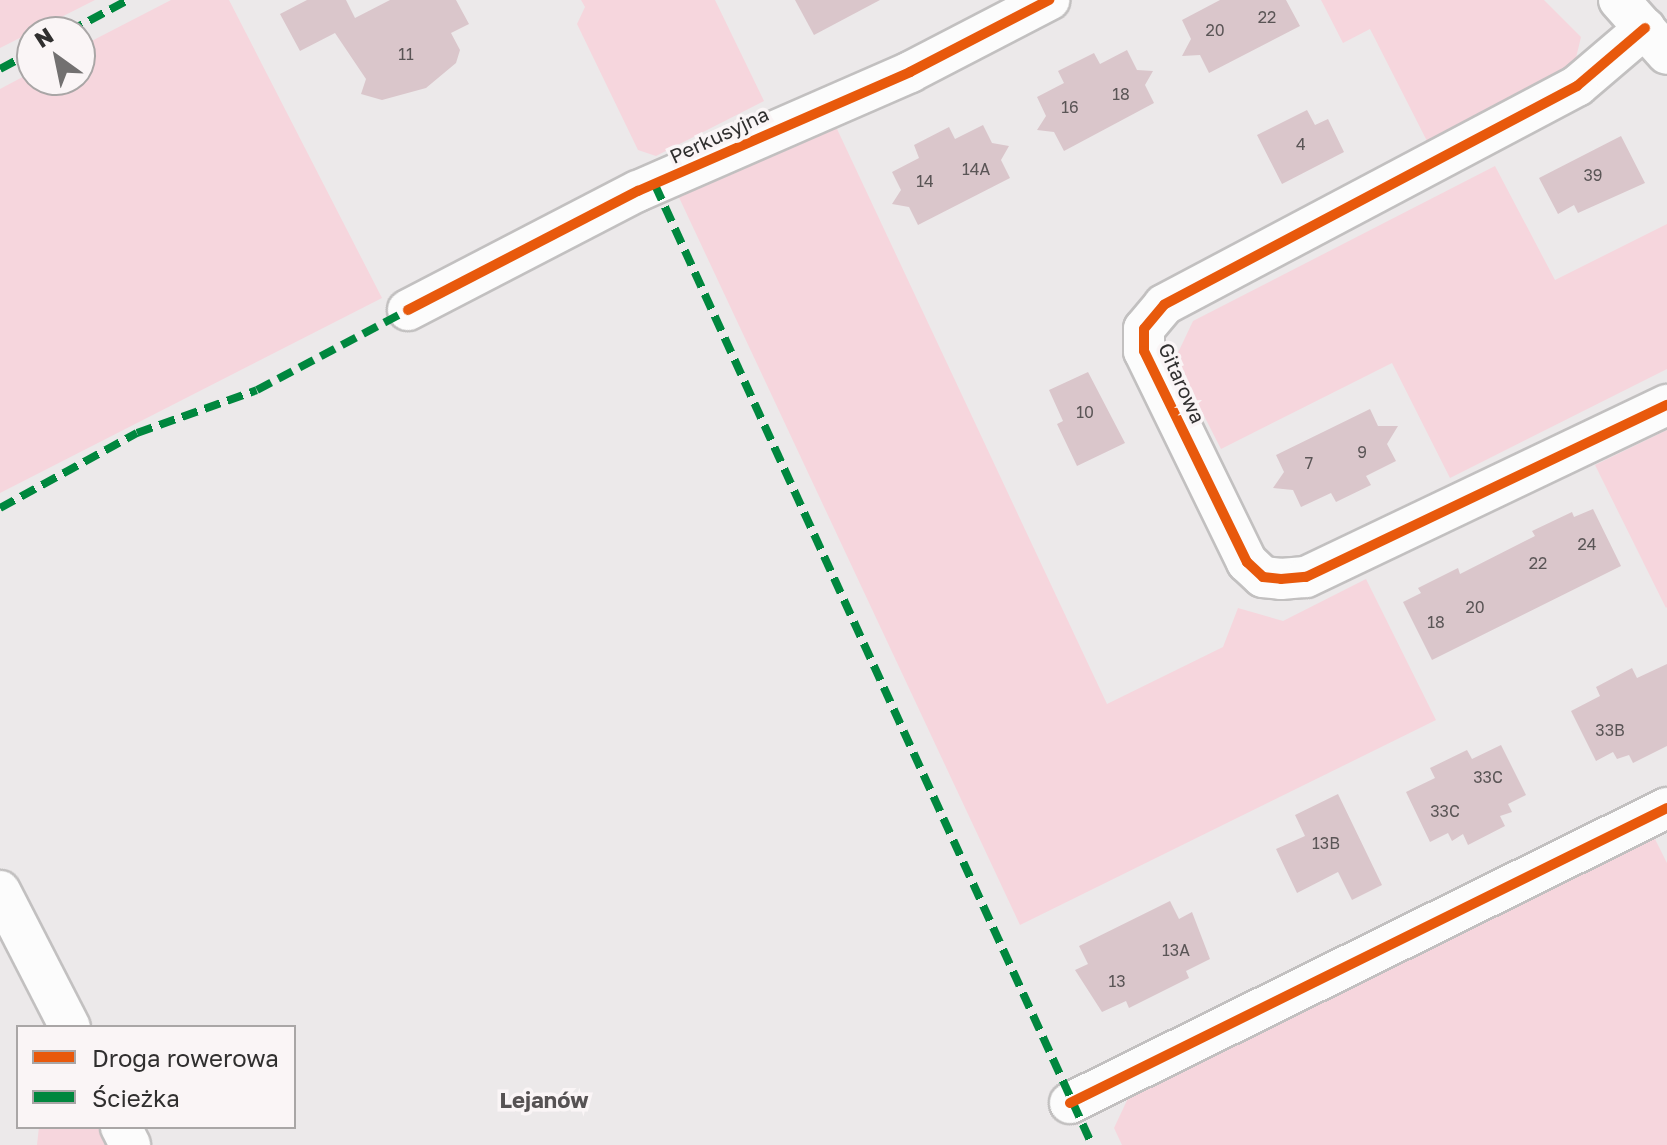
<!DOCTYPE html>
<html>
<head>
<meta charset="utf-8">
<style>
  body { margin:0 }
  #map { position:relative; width:1667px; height:1145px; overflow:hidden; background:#ece9ea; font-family:"Golos Text",sans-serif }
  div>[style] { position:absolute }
  .green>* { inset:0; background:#f6d6dd }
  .building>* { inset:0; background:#dac6cb }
  .roads { filter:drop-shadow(2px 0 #c2c0c0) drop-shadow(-2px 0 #c2c0c0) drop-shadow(0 2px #c2c0c0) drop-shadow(0 -2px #c2c0c0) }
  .minor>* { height:40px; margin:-20px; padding:0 20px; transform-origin:20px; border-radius:20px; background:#fcfcfc }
  .quiet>* { height:8px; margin-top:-4px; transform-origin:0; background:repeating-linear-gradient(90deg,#00873e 0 16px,transparent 0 24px) }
  .cycleway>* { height:10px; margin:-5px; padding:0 5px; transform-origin:5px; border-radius:5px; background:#e8590c }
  span { translate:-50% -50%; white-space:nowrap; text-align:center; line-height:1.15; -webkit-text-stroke:7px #faf5f6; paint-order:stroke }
  .number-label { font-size:16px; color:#5a5556 }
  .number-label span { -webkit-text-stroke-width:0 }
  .street-label { font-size:20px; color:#302f2f }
  .neighbourhood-label { font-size:22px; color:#565253; font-weight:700 }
  .legend { position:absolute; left:16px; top:1025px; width:280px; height:104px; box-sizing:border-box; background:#faf5f6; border:2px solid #a9a6a6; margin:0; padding:10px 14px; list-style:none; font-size:24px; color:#302f2f }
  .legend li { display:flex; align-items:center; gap:16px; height:40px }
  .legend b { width:40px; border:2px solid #a9a6a6 }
  .north { position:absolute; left:16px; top:16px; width:80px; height:80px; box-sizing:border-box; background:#faf5f6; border:2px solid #a9a6a6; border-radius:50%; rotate:327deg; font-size:22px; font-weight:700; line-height:32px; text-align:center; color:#302f2f }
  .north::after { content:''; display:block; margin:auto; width:28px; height:36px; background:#727070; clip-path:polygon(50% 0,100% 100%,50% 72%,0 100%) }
</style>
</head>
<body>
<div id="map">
  <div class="green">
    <i style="clip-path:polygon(0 0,95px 0,0 48px)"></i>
    <i style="clip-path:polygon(171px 0,229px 0,382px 298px,0 493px,0 89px,32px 72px,32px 80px,80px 80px,80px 47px)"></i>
    <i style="clip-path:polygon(581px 0,715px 0,764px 101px,656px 156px,638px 150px,577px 24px,585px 7px)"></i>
    <i style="clip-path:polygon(1321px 0,1544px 0,1581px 37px,1575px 62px,1427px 141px,1370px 29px,1343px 43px)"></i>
    <i style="clip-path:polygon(830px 114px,1107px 704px,1223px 647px,1238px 608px,1283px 621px,1366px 579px,1436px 720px,1020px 925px,676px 191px)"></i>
    <i style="clip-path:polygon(1495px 166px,1555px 280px,1667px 224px,1667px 369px,1450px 478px,1392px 363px,1221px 449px,1175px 359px,1193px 321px)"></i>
    <i style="clip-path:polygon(1667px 430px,1667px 607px,1666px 608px,1595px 465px)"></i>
    <i style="clip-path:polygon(1654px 837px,1667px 863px,1667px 1145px,1122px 1145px,1114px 1128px,1130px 1094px)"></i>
    <i style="clip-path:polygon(39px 1127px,109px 1127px,118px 1145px,37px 1145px)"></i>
  </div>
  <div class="building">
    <i style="clip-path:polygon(307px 0,346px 0,355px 18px,390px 0,456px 0,469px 24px,451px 33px,460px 50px,456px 63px,426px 88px,382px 100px,361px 94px,366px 79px,335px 33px,300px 51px,280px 14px)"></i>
    <i style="clip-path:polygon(795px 0,880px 0,814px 35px)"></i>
    <i style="clip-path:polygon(1220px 0,1286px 0,1300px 26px,1209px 73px,1200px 55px,1182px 56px,1191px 39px,1182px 20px)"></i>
    <i style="clip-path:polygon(1127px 50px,1137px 70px,1153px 71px,1145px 85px,1154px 103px,1064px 151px,1054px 132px,1037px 130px,1046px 116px,1037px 97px,1064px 83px,1058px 71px,1094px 53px,1100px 64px)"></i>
    <i style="clip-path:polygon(1307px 110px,1315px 125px,1328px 119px,1344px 152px,1282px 184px,1257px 135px)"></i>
    <i style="clip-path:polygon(983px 125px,992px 143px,1009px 146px,1001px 160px,1010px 178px,918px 225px,909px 207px,892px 204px,901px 190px,892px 172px,919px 158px,914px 145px,949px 127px,955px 139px)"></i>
    <i style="clip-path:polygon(1621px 136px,1645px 183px,1578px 213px,1574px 205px,1558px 214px,1539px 178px)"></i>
    <i style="clip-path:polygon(1088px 372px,1125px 443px,1077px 466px,1057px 424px,1063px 421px,1049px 390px)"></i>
    <i style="clip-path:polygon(1370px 409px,1378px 426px,1398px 426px,1387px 444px,1396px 461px,1366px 476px,1371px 485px,1336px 502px,1331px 493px,1301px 507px,1293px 490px,1273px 488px,1284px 472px,1276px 455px)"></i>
    <i style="clip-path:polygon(1593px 509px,1621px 566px,1432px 660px,1403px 602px,1421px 593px,1418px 588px,1458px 568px,1460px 574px,1535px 536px,1532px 531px,1572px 512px,1574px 517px)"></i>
    <i style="clip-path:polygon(1667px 664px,1667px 746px,1633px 763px,1629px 755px,1617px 759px,1613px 752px,1596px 761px,1571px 711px,1600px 696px,1596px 687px,1632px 668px,1637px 678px)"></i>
    <i style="clip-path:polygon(1501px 745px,1526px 795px,1508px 804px,1512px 812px,1500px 816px,1505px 826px,1468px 845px,1463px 834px,1452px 841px,1448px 833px,1430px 842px,1406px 792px,1435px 778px,1430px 768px,1467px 750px,1472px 759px)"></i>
    <i style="clip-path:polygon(1338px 794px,1382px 885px,1352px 900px,1338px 872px,1297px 893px,1276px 849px,1305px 836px,1295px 815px)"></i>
    <i style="clip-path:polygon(1170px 901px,1179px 919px,1192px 912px,1210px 959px,1186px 971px,1189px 978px,1129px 1008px,1126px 1001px,1102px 1012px,1075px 970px,1088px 964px,1079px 946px)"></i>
  </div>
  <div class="roads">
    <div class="minor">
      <i style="left:1619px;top:0;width:72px;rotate:48.4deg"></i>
      <i style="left:1645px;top:28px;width:89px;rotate:139.5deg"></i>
      <i style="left:1577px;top:86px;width:467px;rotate:152.1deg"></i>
      <i style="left:1164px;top:305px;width:31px;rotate:130deg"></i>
      <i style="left:1144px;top:329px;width:22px;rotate:90deg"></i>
      <i style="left:1144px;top:351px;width:235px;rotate:64deg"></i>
      <i style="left:1247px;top:562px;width:22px;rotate:43deg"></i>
      <i style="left:1263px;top:577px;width:18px;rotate:6deg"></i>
      <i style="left:1281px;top:579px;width:25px;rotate:-5deg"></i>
      <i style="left:1306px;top:577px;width:400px;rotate:-25.5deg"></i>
      <i style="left:408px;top:310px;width:259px;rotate:-27.4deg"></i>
      <i style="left:638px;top:191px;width:297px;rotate:-23.6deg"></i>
      <i style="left:910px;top:72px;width:157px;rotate:-27.4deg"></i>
      <i style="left:0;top:891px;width:153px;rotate:62.8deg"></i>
      <i style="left:1070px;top:1103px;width:666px;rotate:-26.3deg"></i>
      <i style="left:121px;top:1127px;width:20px;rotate:63deg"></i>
    </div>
  </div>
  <div class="quiet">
    <i style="left:68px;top:32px;width:68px;rotate:-28.1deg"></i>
    <i style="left:0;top:69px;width:36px;rotate:-28deg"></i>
    <i style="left:655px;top:185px;width:1055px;rotate:65.52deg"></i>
    <i style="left:0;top:508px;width:156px;rotate:-28.7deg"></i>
    <i style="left:137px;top:433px;width:127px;rotate:-19.7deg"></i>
    <i style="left:257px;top:390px;width:171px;rotate:-27.9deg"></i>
  </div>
  <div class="cycleway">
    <i style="left:1645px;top:28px;width:89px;rotate:139.5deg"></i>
    <i style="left:1577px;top:86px;width:467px;rotate:152.1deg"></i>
    <i style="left:1164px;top:305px;width:31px;rotate:130deg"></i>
    <i style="left:1144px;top:329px;width:22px;rotate:90deg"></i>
    <i style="left:1144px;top:351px;width:235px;rotate:64deg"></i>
    <i style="left:1247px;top:562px;width:22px;rotate:43deg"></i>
    <i style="left:1263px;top:577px;width:18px;rotate:6deg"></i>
    <i style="left:1281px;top:579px;width:25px;rotate:-5deg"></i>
    <i style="left:1306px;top:577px;width:400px;rotate:-25.5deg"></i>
    <i style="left:408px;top:310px;width:259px;rotate:-27.4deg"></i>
    <i style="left:638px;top:191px;width:297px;rotate:-23.6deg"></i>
    <i style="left:910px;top:72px;width:157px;rotate:-27.4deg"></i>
    <i style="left:1070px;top:1103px;width:666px;rotate:-26.3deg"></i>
  </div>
  <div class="number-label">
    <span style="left:1267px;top:17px">22</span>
    <span style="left:1215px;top:30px">20</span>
    <span style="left:406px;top:54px">11</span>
    <span style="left:1121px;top:94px">18</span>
    <span style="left:1070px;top:107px">16</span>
    <span style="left:1301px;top:144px">4</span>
    <span style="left:976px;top:169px">14A</span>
    <span style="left:1593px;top:175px">39</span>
    <span style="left:925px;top:181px">14</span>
    <span style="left:1085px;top:412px">10</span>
    <span style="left:1362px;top:452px">9</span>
    <span style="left:1309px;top:463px">7</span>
    <span style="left:1587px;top:544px">24</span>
    <span style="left:1538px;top:563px">22</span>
    <span style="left:1475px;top:607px">20</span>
    <span style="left:1436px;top:622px">18</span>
    <span style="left:1610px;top:730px">33B</span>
    <span style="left:1488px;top:777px">33C</span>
    <span style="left:1445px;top:811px">33C</span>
    <span style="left:1326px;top:843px">13B</span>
    <span style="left:1176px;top:950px">13A</span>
    <span style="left:1117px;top:981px">13</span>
  </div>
  <div class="street-label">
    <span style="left:719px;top:135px;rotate:-25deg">Perkusyjna</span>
    <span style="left:1182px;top:383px;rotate:66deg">Gitarowa</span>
  </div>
  <div class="neighbourhood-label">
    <span style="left:544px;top:1100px">Lejanów</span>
  </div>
  <ul class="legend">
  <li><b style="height:10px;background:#e8590c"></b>Droga rowerowa</li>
  <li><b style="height:10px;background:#00873e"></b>Ścieżka</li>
  </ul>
  <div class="north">N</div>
</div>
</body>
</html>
